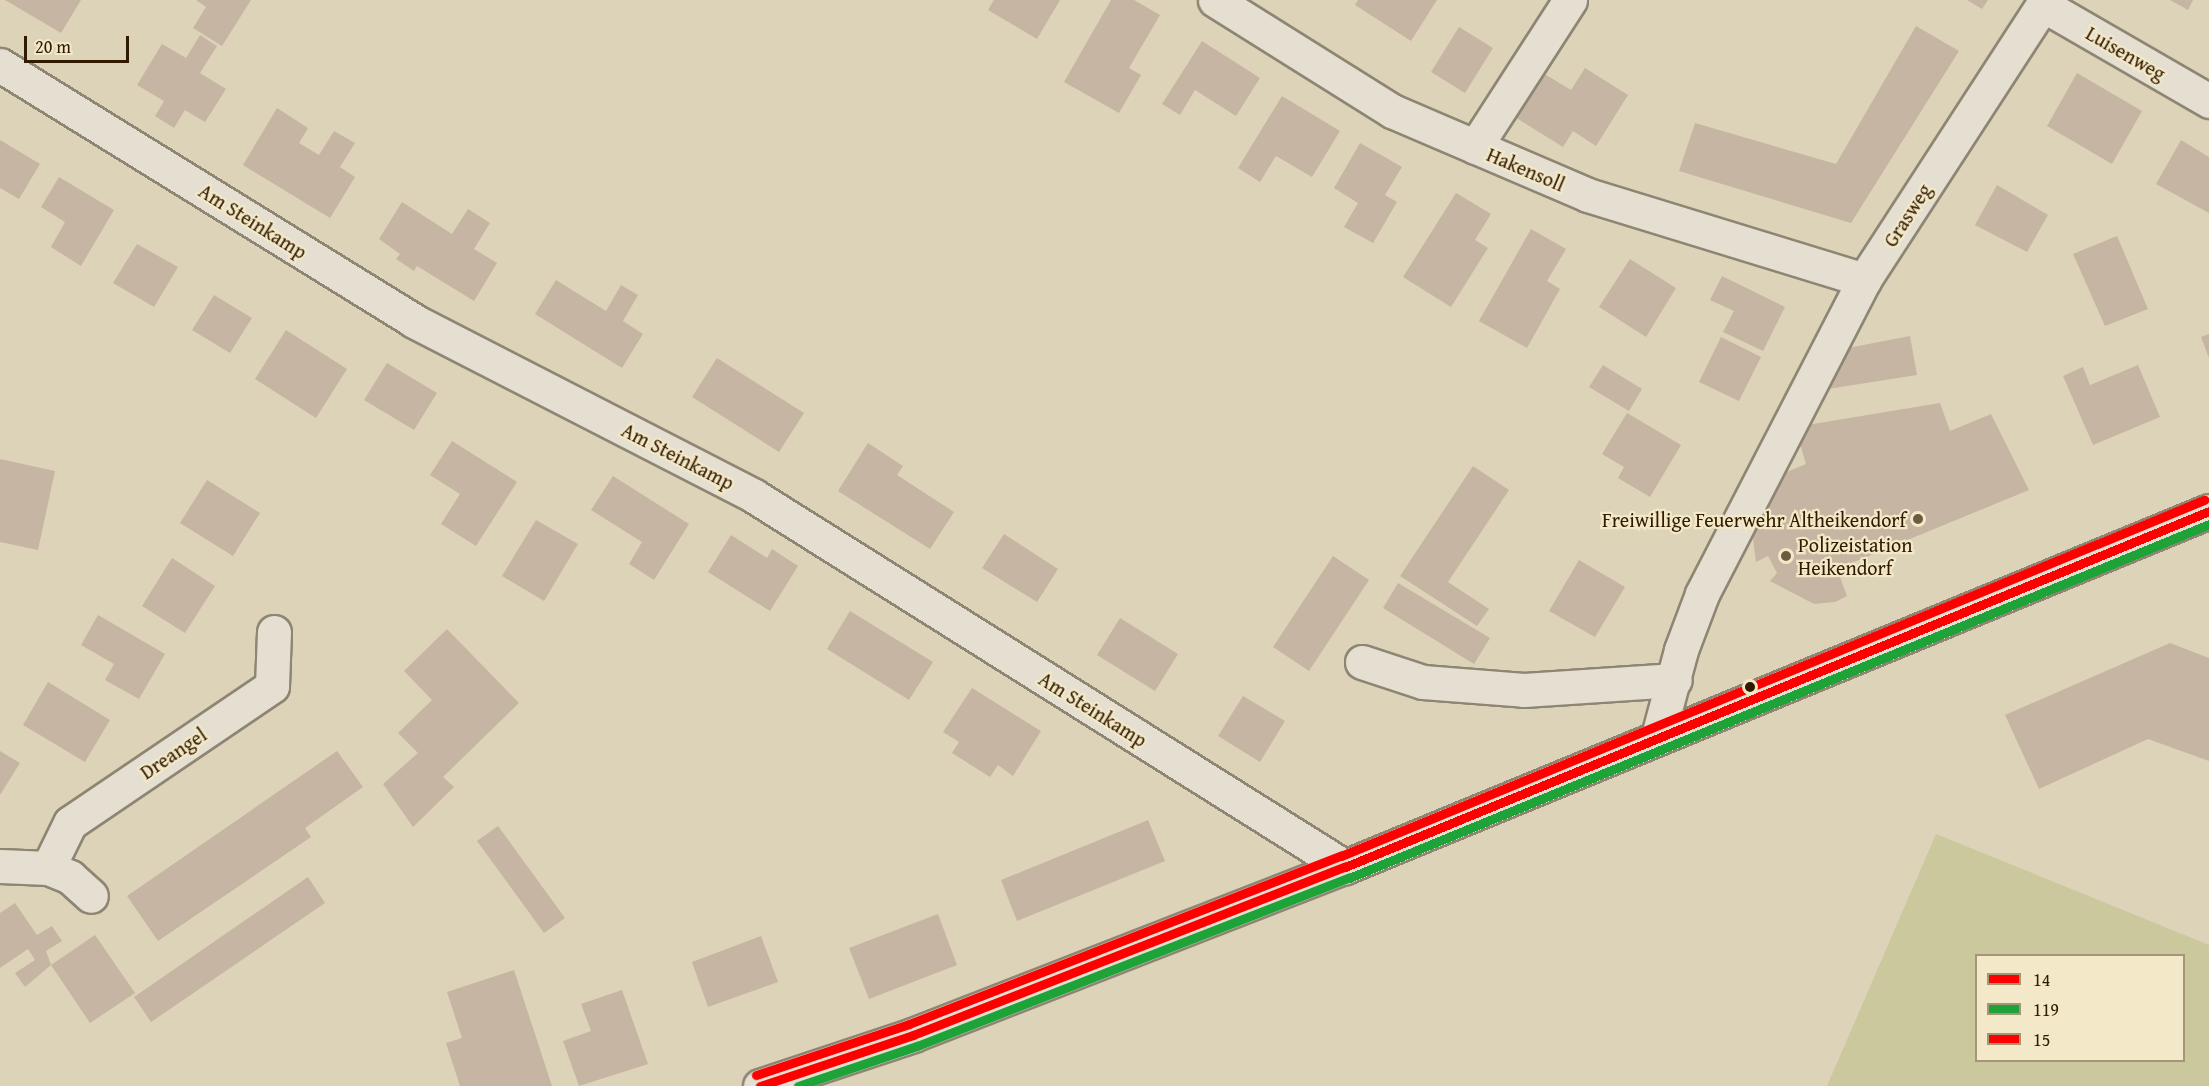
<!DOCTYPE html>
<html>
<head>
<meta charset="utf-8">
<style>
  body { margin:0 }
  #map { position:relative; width:2209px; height:1086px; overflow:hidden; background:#ddd3b8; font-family:"Gentium Book Plus",serif }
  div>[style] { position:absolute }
  .green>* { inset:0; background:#cac89c }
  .building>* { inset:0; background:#c6b5a2 }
  .roads { filter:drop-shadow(2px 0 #8e8573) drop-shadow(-2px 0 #8e8573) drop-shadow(0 2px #8e8573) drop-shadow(0 -2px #8e8573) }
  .minor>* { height:33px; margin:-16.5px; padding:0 16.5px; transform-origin:16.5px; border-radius:16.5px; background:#e4dfd1 }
  .bus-1>* { height:9px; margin:-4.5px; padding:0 4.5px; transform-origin:4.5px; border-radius:4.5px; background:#f00 }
  .bus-2>* { height:9px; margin:-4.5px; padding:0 4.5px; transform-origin:4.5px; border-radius:4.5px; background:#1ea339 }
  .bus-3>* { height:9px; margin:-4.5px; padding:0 4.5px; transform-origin:4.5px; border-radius:4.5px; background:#f00 }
  .dots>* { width:16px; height:16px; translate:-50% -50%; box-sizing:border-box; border:3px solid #f3e8c7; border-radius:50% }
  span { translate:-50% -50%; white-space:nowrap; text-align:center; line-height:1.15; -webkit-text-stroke:4.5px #f3e8c7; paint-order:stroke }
  .street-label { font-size:20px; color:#301a00 }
  .poi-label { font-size:20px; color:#301a00 }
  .right { translate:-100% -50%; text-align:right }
  .left { translate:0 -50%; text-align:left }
  .legend { position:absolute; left:1975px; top:954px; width:210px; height:108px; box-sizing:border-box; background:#f3e8c7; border:2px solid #a59677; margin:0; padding:8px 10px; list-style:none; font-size:18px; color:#301a00 }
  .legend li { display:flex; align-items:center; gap:12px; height:30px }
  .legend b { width:30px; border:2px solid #a59677 }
  .scale { position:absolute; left:24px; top:36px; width:105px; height:27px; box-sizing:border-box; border:3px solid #301a00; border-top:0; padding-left:8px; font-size:18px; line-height:21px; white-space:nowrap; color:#301a00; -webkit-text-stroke:4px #f3e8c7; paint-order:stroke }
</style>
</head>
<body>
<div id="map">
  <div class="green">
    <i style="clip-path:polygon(evenodd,1936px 834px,2209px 945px,2209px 1086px,1827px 1086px,1936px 834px,1976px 956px,2184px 956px,2184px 1060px,1976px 1060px,1976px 956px)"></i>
  </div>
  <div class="building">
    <i style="clip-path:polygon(5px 0,81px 0,61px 33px)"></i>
    <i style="clip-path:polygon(196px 0,251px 0,222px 46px,193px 28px,206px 7px)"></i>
    <i style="clip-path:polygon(994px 0,1060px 0,1037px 39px,988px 10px)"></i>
    <i style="clip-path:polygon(1111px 0,1134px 0,1160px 15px,1129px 68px,1141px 75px,1119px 113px,1064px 82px)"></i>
    <i style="clip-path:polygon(1358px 0,1437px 0,1411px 41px,1355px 5px)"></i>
    <i style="clip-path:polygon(1967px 0,1988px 0,1982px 9px)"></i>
    <i style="clip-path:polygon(2170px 0,2193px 0,2188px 10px)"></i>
    <i style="clip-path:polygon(1916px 26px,1959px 51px,1851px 223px,1679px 171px,1695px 123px,1836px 164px)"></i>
    <i style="clip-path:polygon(1459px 27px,1493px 48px,1465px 93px,1431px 72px)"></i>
    <i style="clip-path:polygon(200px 35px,217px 46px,200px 73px,226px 89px,205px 122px,185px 110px,174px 128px,155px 116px,164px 101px,137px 85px,162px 44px,186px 58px)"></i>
    <i style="clip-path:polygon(1202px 41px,1260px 78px,1236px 116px,1195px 90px,1180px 115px,1162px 104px)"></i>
    <i style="clip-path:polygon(1585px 68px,1628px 95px,1596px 146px,1573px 131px,1563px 147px,1515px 117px,1543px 73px,1571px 90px)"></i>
    <i style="clip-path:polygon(2077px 73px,2142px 111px,2112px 164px,2047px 126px)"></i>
    <i style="clip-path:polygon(1282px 96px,1340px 131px,1312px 177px,1276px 156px,1260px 182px,1238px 168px)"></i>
    <i style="clip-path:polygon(277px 108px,308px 128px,299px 143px,319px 155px,334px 131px,355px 143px,340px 167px,355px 177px,330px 218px,243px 165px)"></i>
    <i style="clip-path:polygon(0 140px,40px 164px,19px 199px,0 188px)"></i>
    <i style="clip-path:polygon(2181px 140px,2209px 157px,2209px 213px,2156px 184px)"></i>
    <i style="clip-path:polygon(1360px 143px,1402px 167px,1385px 195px,1397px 202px,1373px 243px,1344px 227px,1358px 203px,1334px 188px)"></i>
    <i style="clip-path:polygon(59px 177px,114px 210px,81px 266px,51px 247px,65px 222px,41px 207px)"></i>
    <i style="clip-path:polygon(1997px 185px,2048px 215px,2027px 252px,1975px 225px)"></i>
    <i style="clip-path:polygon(1456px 193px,1491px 214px,1475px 240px,1488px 248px,1451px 307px,1403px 277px)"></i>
    <i style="clip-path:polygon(402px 202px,452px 234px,468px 209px,490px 223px,474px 249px,497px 263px,474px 301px,417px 266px,414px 271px,396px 259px,400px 254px,379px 239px)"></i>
    <i style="clip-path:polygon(1531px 229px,1566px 249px,1547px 281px,1560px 289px,1527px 348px,1479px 321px)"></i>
    <i style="clip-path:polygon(2117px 236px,2148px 309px,2105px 326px,2073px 254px)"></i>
    <i style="clip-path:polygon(137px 244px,178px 267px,154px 307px,113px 283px)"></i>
    <i style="clip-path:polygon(1630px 259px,1676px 288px,1646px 337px,1599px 307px)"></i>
    <i style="clip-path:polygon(1722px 276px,1785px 307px,1763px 351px,1723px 332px,1734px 311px,1710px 300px)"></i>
    <i style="clip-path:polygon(556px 280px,606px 311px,621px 285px,638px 295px,623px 321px,643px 334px,622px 368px,535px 314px)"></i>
    <i style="clip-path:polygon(214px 295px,252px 318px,230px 353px,192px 330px)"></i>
    <i style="clip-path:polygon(286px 330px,347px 369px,316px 418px,255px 379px)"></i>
    <i style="clip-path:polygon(2209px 334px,2209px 358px,2201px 337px)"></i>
    <i style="clip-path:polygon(1910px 336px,1917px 375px,1828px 389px,1848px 348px)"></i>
    <i style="clip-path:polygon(1721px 337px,1761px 357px,1739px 401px,1699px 382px)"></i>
    <i style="clip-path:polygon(717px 358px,804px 413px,779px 452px,692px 397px)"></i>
    <i style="clip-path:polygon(387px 363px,437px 393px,414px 430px,364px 400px)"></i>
    <i style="clip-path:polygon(1603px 365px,1642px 389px,1629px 411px,1589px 387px)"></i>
    <i style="clip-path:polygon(2138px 365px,2160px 417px,2093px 445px,2063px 376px,2083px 367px,2090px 385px)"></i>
    <i style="clip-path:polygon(1940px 403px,1950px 431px,1991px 414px,2029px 490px,1837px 569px,1847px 596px,1835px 602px,1814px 604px,1770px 581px,1777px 573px,1768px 556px,1756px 562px,1751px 523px,1782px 474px,1806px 464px,1795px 427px)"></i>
    <i style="clip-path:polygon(1627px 413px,1681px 445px,1650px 497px,1618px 478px,1624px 467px,1602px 454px)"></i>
    <i style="clip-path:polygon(452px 441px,517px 482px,476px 546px,441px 524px,460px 494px,430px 475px)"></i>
    <i style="clip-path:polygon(868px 443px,903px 466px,897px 475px,954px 512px,930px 549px,838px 491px)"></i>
    <i style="clip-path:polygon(0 459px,55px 471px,38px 550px,0 542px)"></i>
    <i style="clip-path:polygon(1473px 466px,1509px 490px,1448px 582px,1489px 609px,1477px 626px,1400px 576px)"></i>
    <i style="clip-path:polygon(613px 476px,689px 524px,654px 580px,629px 564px,642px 542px,591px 510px)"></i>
    <i style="clip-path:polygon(207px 480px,260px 513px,233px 556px,180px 523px)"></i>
    <i style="clip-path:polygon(536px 520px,578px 544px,544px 601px,502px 576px)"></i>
    <i style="clip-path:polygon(1004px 534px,1058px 569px,1037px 602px,982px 568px)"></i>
    <i style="clip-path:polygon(731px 535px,767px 558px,772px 549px,798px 566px,770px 611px,708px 572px)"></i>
    <i style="clip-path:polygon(1333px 556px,1369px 580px,1309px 671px,1273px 647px)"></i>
    <i style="clip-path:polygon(172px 558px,215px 586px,185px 633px,142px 606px)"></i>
    <i style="clip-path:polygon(1579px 560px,1625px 587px,1595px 637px,1549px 611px)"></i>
    <i style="clip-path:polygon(1398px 583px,1490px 638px,1474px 664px,1383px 608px)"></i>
    <i style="clip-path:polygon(850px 611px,933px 662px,909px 700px,827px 649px)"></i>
    <i style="clip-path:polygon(98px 615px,165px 654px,139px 699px,105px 680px,114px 664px,81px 645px)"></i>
    <i style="clip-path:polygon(1120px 618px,1178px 654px,1155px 691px,1097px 655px)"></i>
    <i style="clip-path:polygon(447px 629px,519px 703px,443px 777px,454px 787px,413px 827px,383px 784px,418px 753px,398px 733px,432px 700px,404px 671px)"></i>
    <i style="clip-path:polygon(2170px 643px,2209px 658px,2209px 761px,2148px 739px,2039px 789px,2005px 715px)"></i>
    <i style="clip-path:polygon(48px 682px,110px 720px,85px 762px,23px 725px)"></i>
    <i style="clip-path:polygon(972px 688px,1041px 731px,1013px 776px,998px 765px,990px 777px,952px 753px,959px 742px,943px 732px)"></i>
    <i style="clip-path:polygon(1243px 696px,1285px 721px,1260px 762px,1218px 736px)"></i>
    <i style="clip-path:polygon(0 751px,20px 763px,0 795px)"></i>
    <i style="clip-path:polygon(337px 751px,363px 787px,305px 828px,311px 837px,158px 941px,127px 896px)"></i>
    <i style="clip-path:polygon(1148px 820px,1165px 861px,1017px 921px,1001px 880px)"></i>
    <i style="clip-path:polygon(498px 826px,565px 918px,544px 933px,477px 841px)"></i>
    <i style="clip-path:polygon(308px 877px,325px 903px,151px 1022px,134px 997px)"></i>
    <i style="clip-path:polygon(15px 903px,37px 935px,52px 926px,62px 941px,46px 951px,51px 965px,25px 987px,15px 973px,35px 960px,28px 949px,0 968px,0 913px)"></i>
    <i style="clip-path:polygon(938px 914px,957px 965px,869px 999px,849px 948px)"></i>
    <i style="clip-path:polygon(95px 935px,135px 993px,90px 1023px,51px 965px)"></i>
    <i style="clip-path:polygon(761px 936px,778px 982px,708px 1007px,692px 962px)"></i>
    <i style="clip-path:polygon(514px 970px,552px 1086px,460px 1086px,446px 1043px,462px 1038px,447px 992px)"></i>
    <i style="clip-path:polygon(622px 990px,648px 1064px,579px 1086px,563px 1041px,591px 1031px,581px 1004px)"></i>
  </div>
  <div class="roads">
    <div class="minor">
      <i style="left:1215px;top:0;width:209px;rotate:32.1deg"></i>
      <i style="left:1392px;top:111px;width:213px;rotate:23.2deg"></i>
      <i style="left:1588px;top:195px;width:289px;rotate:17.1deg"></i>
      <i style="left:2043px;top:5px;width:192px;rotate:30deg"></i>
      <i style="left:0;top:65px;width:487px;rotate:31.7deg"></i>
      <i style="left:414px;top:321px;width:382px;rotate:27.2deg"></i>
      <i style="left:754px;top:496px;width:698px;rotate:32.12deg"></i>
      <i style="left:1475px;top:147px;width:175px;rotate:-57.1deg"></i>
      <i style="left:1362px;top:662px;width:64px;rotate:18.2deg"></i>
      <i style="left:1423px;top:682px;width:101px;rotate:4.5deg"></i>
      <i style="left:1524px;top:690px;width:151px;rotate:-3.8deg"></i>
      <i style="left:1658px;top:736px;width:89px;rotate:-75deg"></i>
      <i style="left:1681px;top:650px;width:60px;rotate:-69.4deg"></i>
      <i style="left:1702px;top:594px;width:353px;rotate:-62.7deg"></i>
      <i style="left:1864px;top:280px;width:334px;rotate:-57deg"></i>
      <i style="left:0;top:866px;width:48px;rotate:2.4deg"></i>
      <i style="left:48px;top:868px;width:24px;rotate:22deg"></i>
      <i style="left:70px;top:877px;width:28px;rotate:42deg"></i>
      <i style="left:48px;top:868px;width:50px;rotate:-63.9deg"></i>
      <i style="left:70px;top:823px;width:244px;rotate:-34.1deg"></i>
      <i style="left:272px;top:686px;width:54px;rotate:-87.9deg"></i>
      <i style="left:760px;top:1086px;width:161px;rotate:-18.4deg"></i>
      <i style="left:913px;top:1035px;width:464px;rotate:-21.3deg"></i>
      <i style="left:1345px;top:867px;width:934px;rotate:-22.39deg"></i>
    </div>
  </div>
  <div class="bus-1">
    <i style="left:760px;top:1086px;width:161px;rotate:-18.4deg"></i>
    <i style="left:913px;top:1035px;width:464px;rotate:-21.3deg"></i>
    <i style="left:1345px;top:867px;width:934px;rotate:-22.39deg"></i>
  </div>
  <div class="bus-2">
    <i style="left:798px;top:1086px;width:126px;rotate:-18.6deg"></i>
    <i style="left:917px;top:1046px;width:464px;rotate:-21.3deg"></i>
    <i style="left:1349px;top:878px;width:930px;rotate:-22.37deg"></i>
  </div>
  <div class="bus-3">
    <i style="left:756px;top:1075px;width:161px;rotate:-18.4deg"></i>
    <i style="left:909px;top:1024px;width:464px;rotate:-21.3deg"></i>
    <i style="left:1341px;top:856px;width:934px;rotate:-22.42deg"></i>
  </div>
  <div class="dots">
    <i style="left:1918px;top:519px;background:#6d5b40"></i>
    <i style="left:1786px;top:556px;background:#6d5b40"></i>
    <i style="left:1750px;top:687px;background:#301a00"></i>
  </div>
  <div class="street-label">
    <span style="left:2126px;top:53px;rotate:30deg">Luisenweg</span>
    <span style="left:1526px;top:169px;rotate:23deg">Hakensoll</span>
    <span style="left:1907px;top:215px;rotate:-57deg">Grasweg</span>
    <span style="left:253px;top:221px;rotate:32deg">Am Steinkamp</span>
    <span style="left:678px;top:456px;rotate:27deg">Am Steinkamp</span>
    <span style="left:1093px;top:709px;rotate:32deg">Am Steinkamp</span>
    <span style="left:173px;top:753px;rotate:-34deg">Dreangel</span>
  </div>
  <div class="poi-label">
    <span class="right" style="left:1906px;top:519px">Freiwillige Feuerwehr Altheikendorf</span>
    <span class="left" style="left:1798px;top:556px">Polizeistation<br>Heikendorf</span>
  </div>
  <ul class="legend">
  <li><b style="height:8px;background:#f00"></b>14</li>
  <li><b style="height:8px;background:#1ea339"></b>119</li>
  <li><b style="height:8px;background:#f00"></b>15</li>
  </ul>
  <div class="scale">20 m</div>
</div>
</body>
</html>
